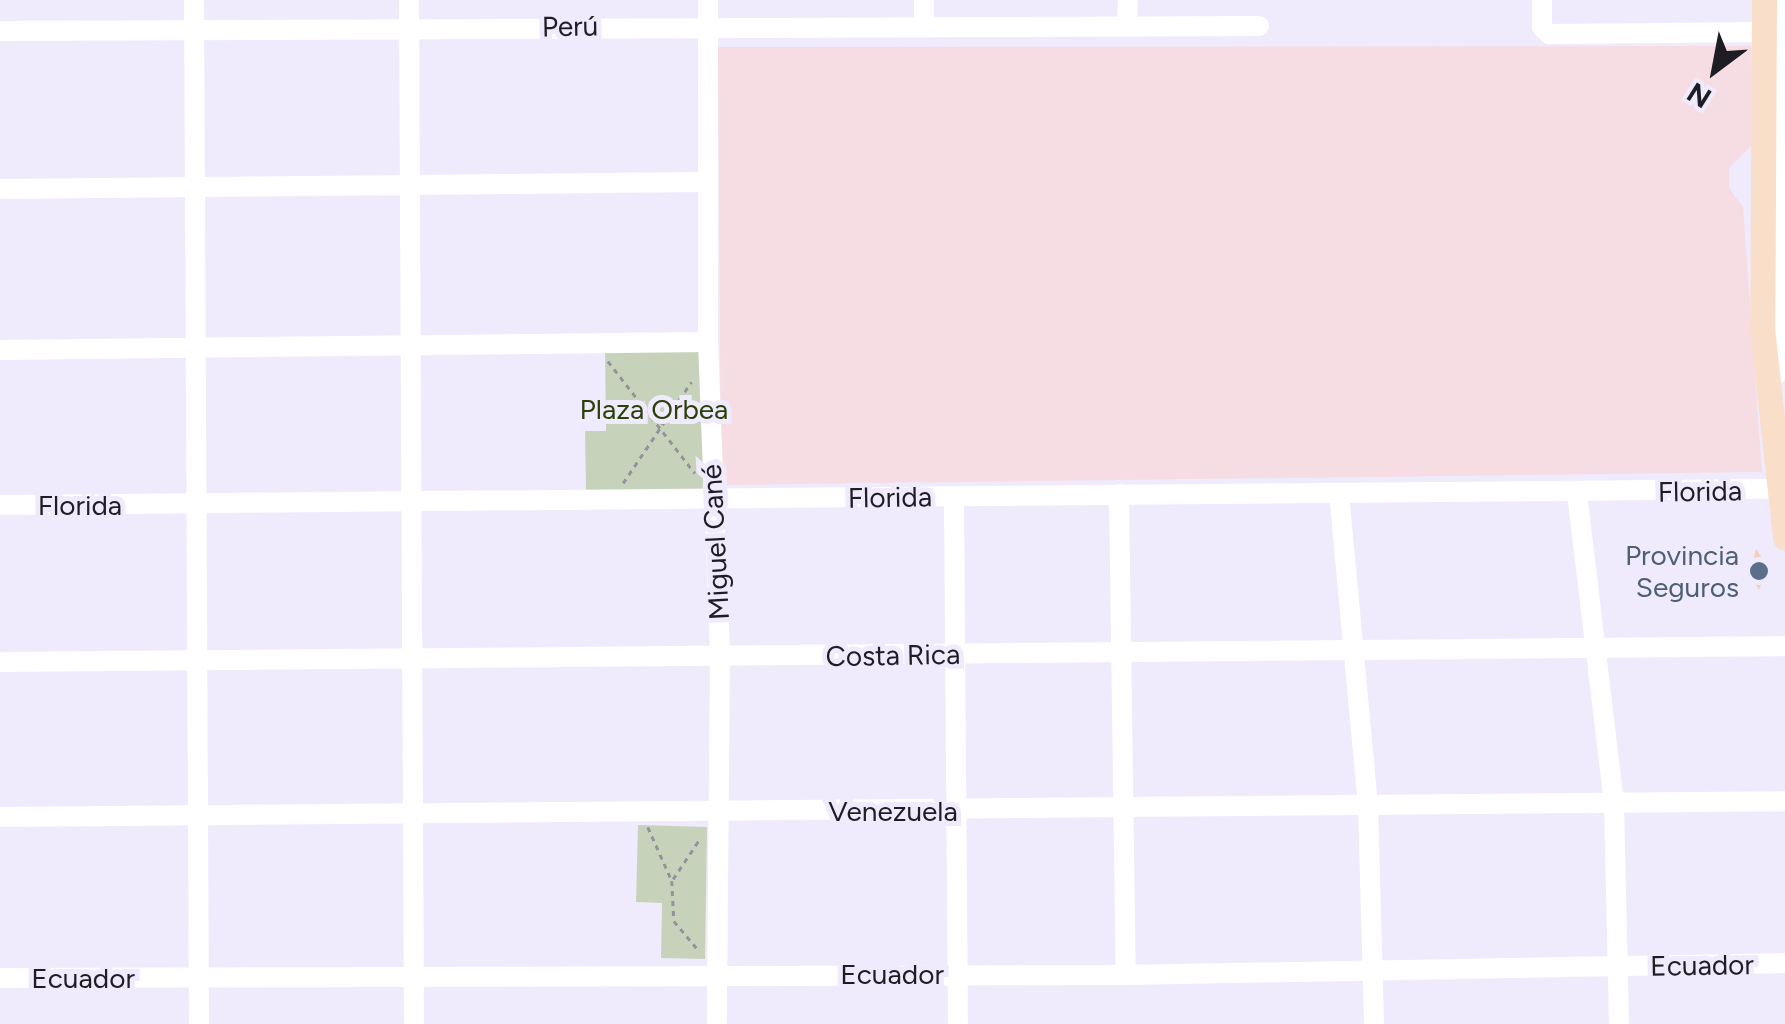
<!DOCTYPE html>
<html>
<head>
<meta charset="utf-8">
<style>
  body { margin:0 }
  #map { position:relative; width:1785px; height:1024px; overflow:hidden; background:#efebfd; font-family:Figtree,sans-serif }
  div>[style] { position:absolute }
  .industrial>* { inset:0; background:#f6dce3 }
  .green>* { inset:0; background:#c7d2bb }
  .building>* { inset:0; background:#f4cfb9 }
  .path>* { height:2.5px; margin-top:-1.25px; transform-origin:0; background:repeating-linear-gradient(90deg,#94919e 0 5px,transparent 0 10px) }
  .minor>* { height:20px; margin:-10px; padding:0 10px; transform-origin:10px; border-radius:10px; background:#fff }
  .major>* { height:25px; margin:-12.5px; padding:0 12.5px; transform-origin:12.5px; border-radius:12.5px; background:#f9dec9 }
  .dots>* { width:28px; height:28px; translate:-50% -50%; box-sizing:border-box; border:5px solid #efebfd; border-radius:50% }
  span { translate:-50% -50%; white-space:nowrap; text-align:center; line-height:1.15; -webkit-text-stroke:10px #efebfd; paint-order:stroke }
  .street-label { font-size:28px; color:#1f1d24 }
  .park-label { font-size:28px; color:#2b3f08 }
  .service-label { font-size:28px; color:#4e5e75 }
  .right { translate:-100% -50%; text-align:right }
  .north { position:absolute; left:1665px; top:20px; width:100px; height:100px; -webkit-text-stroke:8px #efebfd; paint-order:stroke; rotate:212deg; font-size:28px; font-weight:700; line-height:40px; text-align:center; color:#1f1d24 }
  .north::after { content:''; display:block; margin:auto; width:35px; height:45px; background:#1f1d24; clip-path:polygon(50% 0,100% 100%,50% 72%,0 100%) }
</style>
</head>
<body>
<div id="map">
  <div class="industrial">
    <i style="clip-path:polygon(1751px 46px,1754px 143px,1729px 168px,1729px 188px,1743px 207px,1762px 472px,721px 485px,718px 47px)"></i>
  </div>
  <div class="green">
    <i style="clip-path:polygon(605px 345px,701px 347px,704px 490px,586px 491px,585px 431px,606px 431px)"></i>
    <i style="clip-path:polygon(638px 825px,707px 827px,705px 959px,661px 958px,662px 903px,636px 902px)"></i>
  </div>
  <div class="building">
    <i style="clip-path:polygon(1756px 549px,1768px 567px,1759px 590px,1750px 574px)"></i>
  </div>
  <div class="path">
    <i style="left:608px;top:361px;width:142px;rotate:52.2deg"></i>
    <i style="left:623px;top:483px;width:122px;rotate:-56deg"></i>
    <i style="left:648px;top:827px;width:59px;rotate:66deg"></i>
    <i style="left:672px;top:881px;width:40px;rotate:87.1deg"></i>
    <i style="left:674px;top:921px;width:40px;rotate:50deg"></i>
    <i style="left:673px;top:879px;width:47px;rotate:-56.3deg"></i>
  </div>
  <div class="minor">
    <i style="left:194px;top:0;width:1024px;rotate:89.72deg"></i>
    <i style="left:409px;top:0;width:1024px;rotate:89.72deg"></i>
    <i style="left:708px;top:0;width:342px;rotate:90deg"></i>
    <i style="left:708px;top:342px;width:315px;rotate:87.8deg"></i>
    <i style="left:720px;top:657px;width:367px;rotate:90.5deg"></i>
    <i style="left:924px;top:0;width:24px;rotate:90deg"></i>
    <i style="left:1542px;top:0;width:27px;rotate:90deg"></i>
    <i style="left:1542px;top:27px;width:10px;rotate:45deg"></i>
    <i style="left:1549px;top:34px;width:215px;rotate:-0.5deg"></i>
    <i style="left:1127px;top:25px;width:25px;rotate:-88deg"></i>
    <i style="left:0;top:31px;width:1259px;rotate:-0.23deg"></i>
    <i style="left:0;top:189px;width:707px;rotate:-0.57deg"></i>
    <i style="left:0;top:350px;width:708px;rotate:-0.65deg"></i>
    <i style="left:1778px;top:373px;width:373px;rotate:-89.8deg"></i>
    <i style="left:1339px;top:493px;width:315px;rotate:84.7deg"></i>
    <i style="left:1368px;top:807px;width:217px;rotate:88.4deg"></i>
    <i style="left:1577px;top:493px;width:313px;rotate:83.2deg"></i>
    <i style="left:1614px;top:804px;width:220px;rotate:88.7deg"></i>
    <i style="left:1119px;top:494px;width:481px;rotate:89.2deg"></i>
    <i style="left:954px;top:497px;width:527px;rotate:89.57deg"></i>
    <i style="left:0;top:505px;width:1780px;rotate:-0.52deg"></i>
    <i style="left:0;top:662px;width:1785px;rotate:-0.51deg"></i>
    <i style="left:0;top:817px;width:1785px;rotate:-0.51deg"></i>
    <i style="left:0;top:978px;width:1126px;rotate:-0.15deg"></i>
    <i style="left:1126px;top:975px;width:659px;rotate:-1.04deg"></i>
  </div>
  <div class="major">
    <i style="left:1764px;top:0;width:328px;rotate:90.3deg"></i>
    <i style="left:1762px;top:328px;width:211px;rotate:83.7deg"></i>
  </div>
  <div class="dots">
    <i style="left:1759px;top:571px;background:#5c6f8a"></i>
  </div>
  <div class="street-label">
    <span style="left:570px;top:26px;rotate:-1deg">Perú</span>
    <span style="left:1700px;top:491px;rotate:-1deg">Florida</span>
    <span style="left:890px;top:497px;rotate:-1deg">Florida</span>
    <span style="left:80px;top:505px">Florida</span>
    <span style="left:715px;top:542px;rotate:-93deg">Miguel Cané</span>
    <span style="left:893px;top:655px;rotate:-1deg">Costa Rica</span>
    <span style="left:893px;top:811px">Venezuela</span>
    <span style="left:1702px;top:965px;rotate:-1deg">Ecuador</span>
    <span style="left:892px;top:974px">Ecuador</span>
    <span style="left:83px;top:978px">Ecuador</span>
  </div>
  <div class="park-label">
    <span style="left:654px;top:409px">Plaza Orbea</span>
  </div>
  <div class="service-label">
    <span class="right" style="left:1739px;top:571px">Provincia<br>Seguros</span>
  </div>
  <div class="north">N</div>
</div>
</body>
</html>
